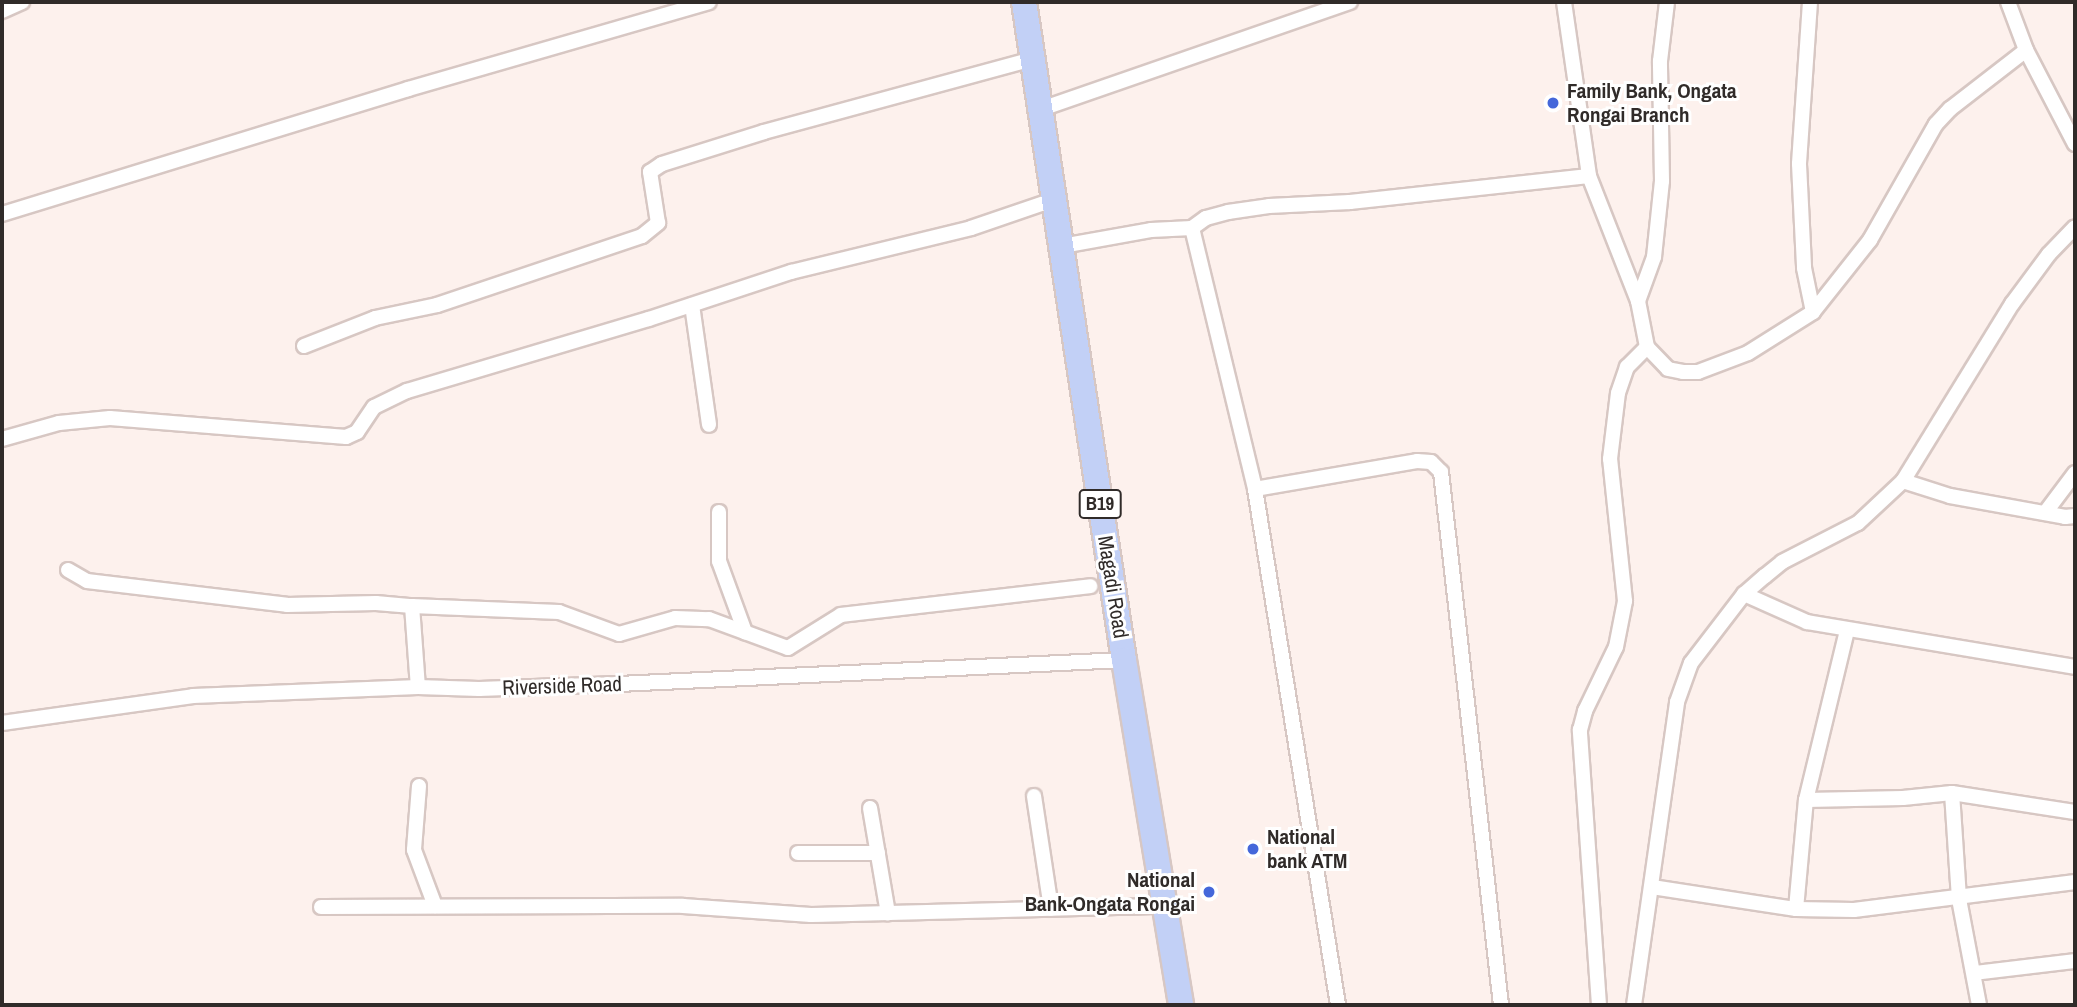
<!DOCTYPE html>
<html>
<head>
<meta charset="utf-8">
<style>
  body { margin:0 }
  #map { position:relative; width:2077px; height:1007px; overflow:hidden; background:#fdf1ed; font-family:"Archivo Narrow",sans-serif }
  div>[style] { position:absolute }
  .roads { filter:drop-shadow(2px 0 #d7c7c3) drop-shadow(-2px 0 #d7c7c3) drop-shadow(0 2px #d7c7c3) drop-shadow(0 -2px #d7c7c3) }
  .minor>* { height:14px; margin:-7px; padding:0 7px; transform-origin:7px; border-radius:7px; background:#fff }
  .trunk>* { height:24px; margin:-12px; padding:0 12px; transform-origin:12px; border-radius:12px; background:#c2d0f6 }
  .dots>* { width:19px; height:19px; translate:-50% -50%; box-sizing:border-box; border:4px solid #fff; border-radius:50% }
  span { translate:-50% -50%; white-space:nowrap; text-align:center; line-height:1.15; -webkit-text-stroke:6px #fff; paint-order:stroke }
  .shield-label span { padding:2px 5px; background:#fff; border:2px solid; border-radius:5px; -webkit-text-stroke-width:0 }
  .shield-label { font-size:19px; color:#302b29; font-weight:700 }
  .poi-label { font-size:21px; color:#302b29; font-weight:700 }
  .left { translate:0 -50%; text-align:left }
  .right { translate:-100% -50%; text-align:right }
  .street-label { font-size:21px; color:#302b29 }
  .frame { position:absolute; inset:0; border:4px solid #302b29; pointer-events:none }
</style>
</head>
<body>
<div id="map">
  <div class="roads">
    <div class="minor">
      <i style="left:1564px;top:2px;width:176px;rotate:81.8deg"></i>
      <i style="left:1589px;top:176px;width:134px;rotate:68.6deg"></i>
      <i style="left:1638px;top:301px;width:47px;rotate:78.9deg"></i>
      <i style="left:1647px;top:347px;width:30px;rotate:46deg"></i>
      <i style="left:1668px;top:369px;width:15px;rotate:11deg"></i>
      <i style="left:1683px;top:372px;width:15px"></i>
      <i style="left:1698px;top:372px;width:53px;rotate:-20.8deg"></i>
      <i style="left:1748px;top:353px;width:77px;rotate:-32.2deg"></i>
      <i style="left:1813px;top:312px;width:92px;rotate:-51.6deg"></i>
      <i style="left:1870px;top:240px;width:133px;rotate:-60.4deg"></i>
      <i style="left:1936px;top:124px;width:21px;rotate:-47deg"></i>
      <i style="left:1950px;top:109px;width:96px;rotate:-37.8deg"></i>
      <i style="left:1810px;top:2px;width:162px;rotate:93.9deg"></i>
      <i style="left:1799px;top:164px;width:104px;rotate:87.2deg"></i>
      <i style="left:1804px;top:268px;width:45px;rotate:78.4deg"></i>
      <i style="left:2008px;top:2px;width:51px;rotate:69.4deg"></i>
      <i style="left:2026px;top:50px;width:106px;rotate:62.5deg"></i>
      <i style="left:2px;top:11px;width:22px;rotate:-24deg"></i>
      <i style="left:1041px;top:109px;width:327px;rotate:-19.1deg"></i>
      <i style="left:2px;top:214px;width:425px;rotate:-17.1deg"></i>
      <i style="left:408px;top:89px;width:313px;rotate:-16.1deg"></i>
      <i style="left:1192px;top:228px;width:268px;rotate:76.4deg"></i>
      <i style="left:1255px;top:489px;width:523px;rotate:80.86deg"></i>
      <i style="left:1062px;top:246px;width:90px;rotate:-10.2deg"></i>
      <i style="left:1151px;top:230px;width:41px;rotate:-2.8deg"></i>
      <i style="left:1192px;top:228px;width:17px;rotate:-36deg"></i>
      <i style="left:1206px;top:218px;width:23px;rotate:-15deg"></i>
      <i style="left:1228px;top:212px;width:41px;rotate:-8.3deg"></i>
      <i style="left:1269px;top:206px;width:81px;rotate:-2.8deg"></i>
      <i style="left:1350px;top:202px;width:240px;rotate:-6.2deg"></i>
      <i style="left:1638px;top:301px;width:47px;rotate:-70deg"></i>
      <i style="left:1654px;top:257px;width:76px;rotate:-84deg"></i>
      <i style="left:1662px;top:181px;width:120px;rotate:-91deg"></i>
      <i style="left:1660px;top:61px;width:59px;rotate:-83.2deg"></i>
      <i style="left:692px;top:305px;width:121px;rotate:81.9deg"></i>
      <i style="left:304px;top:346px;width:76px;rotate:-21.5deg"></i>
      <i style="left:375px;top:318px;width:63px;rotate:-11.8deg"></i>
      <i style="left:437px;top:305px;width:216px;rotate:-18.6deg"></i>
      <i style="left:642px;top:236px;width:21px;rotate:-39deg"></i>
      <i style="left:658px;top:223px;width:52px;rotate:-98.9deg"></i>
      <i style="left:650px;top:172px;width:14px;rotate:-34deg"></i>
      <i style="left:662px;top:164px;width:107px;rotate:-17.4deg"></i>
      <i style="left:764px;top:132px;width:279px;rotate:-15.2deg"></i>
      <i style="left:2px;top:439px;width:59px;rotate:-15.7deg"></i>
      <i style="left:59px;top:423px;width:51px;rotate:-5.6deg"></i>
      <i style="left:110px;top:418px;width:237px;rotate:4.6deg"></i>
      <i style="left:346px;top:437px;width:12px;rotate:-24deg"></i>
      <i style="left:357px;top:432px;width:30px;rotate:-56deg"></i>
      <i style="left:374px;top:407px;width:37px;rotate:-26deg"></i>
      <i style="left:407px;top:391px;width:252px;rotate:-16.6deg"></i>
      <i style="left:649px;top:319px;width:150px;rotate:-18.3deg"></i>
      <i style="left:791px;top:272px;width:185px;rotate:-13.7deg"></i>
      <i style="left:971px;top:228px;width:90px;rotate:-18.8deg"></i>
      <i style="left:1903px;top:481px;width:49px;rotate:17.7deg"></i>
      <i style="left:1950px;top:496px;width:117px;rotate:10.3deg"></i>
      <i style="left:2065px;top:517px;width:10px;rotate:-6deg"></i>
      <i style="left:1255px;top:489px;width:164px;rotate:-9.8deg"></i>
      <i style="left:1417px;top:461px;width:14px;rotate:4deg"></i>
      <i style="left:1431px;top:462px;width:14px;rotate:45deg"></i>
      <i style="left:1441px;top:472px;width:536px;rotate:83.58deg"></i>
      <i style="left:719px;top:512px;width:49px;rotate:90deg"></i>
      <i style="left:719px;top:561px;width:76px;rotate:69.9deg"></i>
      <i style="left:2045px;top:513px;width:50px;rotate:-53.1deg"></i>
      <i style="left:68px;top:570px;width:22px;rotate:30deg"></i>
      <i style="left:87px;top:581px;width:201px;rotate:6.8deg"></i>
      <i style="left:287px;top:605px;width:89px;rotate:-1.3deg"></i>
      <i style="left:376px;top:603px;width:36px;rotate:5deg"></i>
      <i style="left:412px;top:606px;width:81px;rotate:85.8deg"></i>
      <i style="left:1744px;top:594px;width:69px;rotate:24deg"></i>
      <i style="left:1807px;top:622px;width:272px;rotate:9.5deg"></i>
      <i style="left:412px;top:606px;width:147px;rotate:2.3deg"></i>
      <i style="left:559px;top:612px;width:64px;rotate:20.1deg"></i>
      <i style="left:619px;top:634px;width:58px;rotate:-15.9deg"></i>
      <i style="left:675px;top:618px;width:34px;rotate:2deg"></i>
      <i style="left:709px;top:619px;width:84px;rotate:20.2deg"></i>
      <i style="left:788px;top:648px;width:62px;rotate:-31.9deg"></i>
      <i style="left:841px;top:615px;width:251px;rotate:-6.6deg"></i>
      <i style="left:2px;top:723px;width:193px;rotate:-8deg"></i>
      <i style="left:193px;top:696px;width:225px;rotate:-2.3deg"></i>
      <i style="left:418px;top:687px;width:61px;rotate:1.9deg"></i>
      <i style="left:479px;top:689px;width:140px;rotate:-2deg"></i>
      <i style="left:619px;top:684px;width:506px;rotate:-2.72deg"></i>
      <i style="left:419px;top:786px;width:64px;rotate:94.5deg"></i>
      <i style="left:414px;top:850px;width:60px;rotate:69.4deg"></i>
      <i style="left:1952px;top:793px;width:106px;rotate:86.2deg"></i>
      <i style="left:1959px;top:899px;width:108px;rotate:79.3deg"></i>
      <i style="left:1034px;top:796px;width:114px;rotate:81.4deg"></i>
      <i style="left:1806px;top:800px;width:97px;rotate:-1.2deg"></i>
      <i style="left:1903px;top:798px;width:49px;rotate:-5.8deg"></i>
      <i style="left:1952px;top:793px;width:124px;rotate:8.8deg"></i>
      <i style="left:870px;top:808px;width:107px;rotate:80.3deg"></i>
      <i style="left:798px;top:853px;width:80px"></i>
      <i style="left:1652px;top:887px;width:146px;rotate:8.7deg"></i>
      <i style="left:1796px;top:909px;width:58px;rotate:1deg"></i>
      <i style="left:1854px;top:910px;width:223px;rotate:-7.2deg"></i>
      <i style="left:321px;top:907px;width:362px;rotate:-0.2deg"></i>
      <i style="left:683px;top:906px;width:128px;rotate:4deg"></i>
      <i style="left:811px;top:915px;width:354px;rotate:-1.5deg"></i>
      <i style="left:1796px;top:909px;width:109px;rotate:-84.8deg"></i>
      <i style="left:1806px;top:800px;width:175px;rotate:-76.4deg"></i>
      <i style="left:1974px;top:973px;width:102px;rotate:-6.8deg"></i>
      <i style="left:1599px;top:1005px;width:276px;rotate:-94deg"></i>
      <i style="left:1580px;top:730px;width:20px;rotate:-75deg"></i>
      <i style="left:1585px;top:711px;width:71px;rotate:-64.2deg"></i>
      <i style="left:1616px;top:647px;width:47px;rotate:-78.9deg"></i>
      <i style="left:1625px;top:601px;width:143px;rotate:-96deg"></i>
      <i style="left:1610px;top:459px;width:66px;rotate:-83.1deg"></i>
      <i style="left:1618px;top:393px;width:28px;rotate:-71deg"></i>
      <i style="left:1627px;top:367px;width:28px;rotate:-45deg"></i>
      <i style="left:1634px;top:1005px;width:306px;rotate:-81.9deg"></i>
      <i style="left:1677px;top:702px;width:41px;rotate:-70.3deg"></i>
      <i style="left:1691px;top:663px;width:87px;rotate:-52.5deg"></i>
      <i style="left:1744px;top:594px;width:28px;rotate:-41deg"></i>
      <i style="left:1765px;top:576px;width:22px;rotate:-39deg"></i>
      <i style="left:1782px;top:562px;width:85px;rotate:-27.2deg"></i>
      <i style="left:1858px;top:523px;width:62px;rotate:-43deg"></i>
      <i style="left:1903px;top:481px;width:208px;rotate:-58.4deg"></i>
      <i style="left:2012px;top:304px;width:62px;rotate:-53.5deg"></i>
      <i style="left:2049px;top:254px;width:37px;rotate:-46deg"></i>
    </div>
    <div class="trunk">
      <i style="left:1024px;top:2px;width:666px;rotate:81.36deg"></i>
      <i style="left:1124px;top:660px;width:350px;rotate:80.6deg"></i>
    </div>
  </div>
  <div class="dots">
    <i style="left:1553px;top:103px;background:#4467da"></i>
    <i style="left:1253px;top:849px;background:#4467da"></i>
    <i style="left:1209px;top:892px;background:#4467da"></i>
  </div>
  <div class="shield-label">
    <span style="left:1100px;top:504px">B19</span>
  </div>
  <div class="poi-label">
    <span class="left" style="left:1567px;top:103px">Family Bank, Ongata<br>Rongai Branch</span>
    <span class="left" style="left:1267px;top:849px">National<br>bank ATM</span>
    <span class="right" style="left:1195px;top:892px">National<br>Bank-Ongata Rongai</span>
  </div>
  <div class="street-label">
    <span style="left:1113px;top:587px;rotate:81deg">Magadi Road</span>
    <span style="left:562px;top:686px;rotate:-2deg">Riverside Road</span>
  </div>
  <div class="frame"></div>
</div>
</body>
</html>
